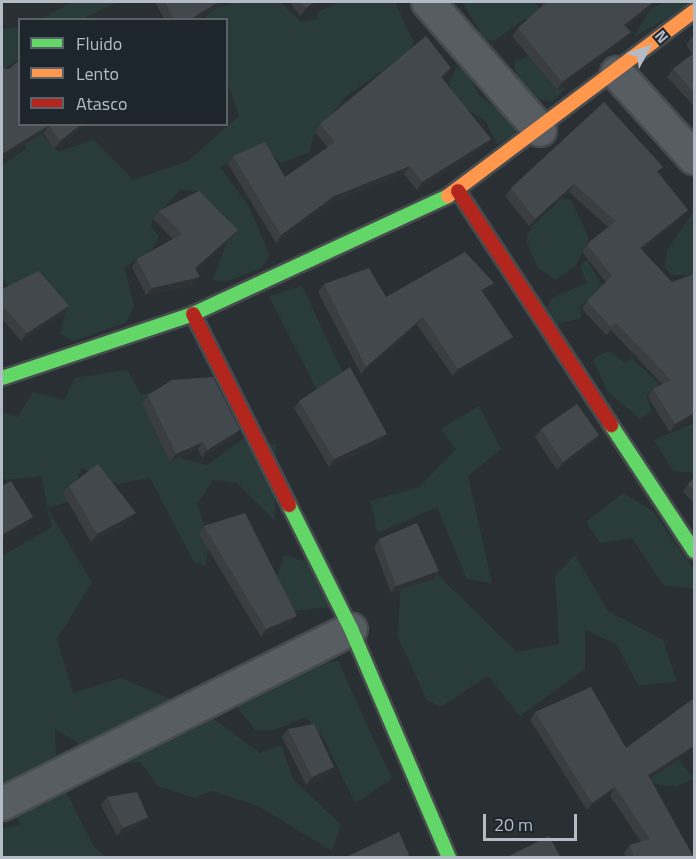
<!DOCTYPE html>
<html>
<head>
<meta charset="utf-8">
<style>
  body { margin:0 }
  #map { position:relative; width:696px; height:859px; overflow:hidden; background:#292f33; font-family:"Titillium Web",sans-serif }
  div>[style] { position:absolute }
  .green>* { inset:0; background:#2a3c3a }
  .roads { filter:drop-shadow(2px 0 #464b4e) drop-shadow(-2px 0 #464b4e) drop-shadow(0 2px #464b4e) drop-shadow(0 -2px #464b4e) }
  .street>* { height:32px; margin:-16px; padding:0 16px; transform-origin:16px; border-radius:16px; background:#585d61 }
  .fast>* { height:14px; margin:-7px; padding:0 7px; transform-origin:7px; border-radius:7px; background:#63d668 }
  .slow>* { height:14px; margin:-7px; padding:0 7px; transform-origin:7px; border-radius:7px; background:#ff974d }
  .jam>* { height:14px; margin:-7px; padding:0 7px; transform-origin:7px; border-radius:7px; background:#b3261e }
  .wall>* { inset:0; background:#3a3e41 }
  .shaded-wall>* { inset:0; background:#2f3235 }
  .building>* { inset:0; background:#43484c }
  span { translate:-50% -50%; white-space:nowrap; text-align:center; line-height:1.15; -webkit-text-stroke:5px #1d262d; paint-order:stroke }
  .frame { position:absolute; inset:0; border:3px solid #b3bcc4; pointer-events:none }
  .legend { position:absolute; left:18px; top:18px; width:210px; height:108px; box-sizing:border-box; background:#1d262d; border:2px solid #596269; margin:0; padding:8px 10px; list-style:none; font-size:18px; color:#b3bcc4 }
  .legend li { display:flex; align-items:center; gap:12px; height:30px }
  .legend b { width:30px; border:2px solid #596269 }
  .north { position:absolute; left:618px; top:18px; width:60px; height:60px; -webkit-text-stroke:4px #1d262d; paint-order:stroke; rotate:50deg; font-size:16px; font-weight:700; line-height:24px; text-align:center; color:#b3bcc4 }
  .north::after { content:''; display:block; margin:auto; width:21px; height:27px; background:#b3bcc4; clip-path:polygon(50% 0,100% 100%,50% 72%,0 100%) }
  .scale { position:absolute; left:483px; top:814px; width:94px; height:27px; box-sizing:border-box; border:3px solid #b3bcc4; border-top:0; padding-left:8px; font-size:18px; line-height:21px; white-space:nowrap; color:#b3bcc4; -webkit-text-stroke:4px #1d262d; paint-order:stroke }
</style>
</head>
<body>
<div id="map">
  <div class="green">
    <i style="clip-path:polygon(73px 2px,117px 2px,82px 19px,41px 19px)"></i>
    <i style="clip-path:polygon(239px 2px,280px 2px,301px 22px,318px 19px,318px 12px,339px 2px,395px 2px,414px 43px,408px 53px,345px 97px,313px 137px,309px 152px,281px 163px,263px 147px,220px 167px,248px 205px,270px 256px,261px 268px,225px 282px,212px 280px,230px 235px,229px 219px,197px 191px,181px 189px,153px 219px,151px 227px,159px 236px,153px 249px,124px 268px,134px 305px,127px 322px,74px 341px,60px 334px,67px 307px,46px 278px,8px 285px,2px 278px,2px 165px,26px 149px,20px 124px,33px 125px,58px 152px,94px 140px,133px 180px,188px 161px,239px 116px,227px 80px,226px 20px,202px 19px,218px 7px)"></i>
    <i style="clip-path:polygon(462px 2px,535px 2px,543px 14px,523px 20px,494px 41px,485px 39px)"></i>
    <i style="clip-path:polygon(665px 2px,694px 2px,634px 37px,650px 9px)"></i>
    <i style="clip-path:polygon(19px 27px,19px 59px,2px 70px,2px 29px)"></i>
    <i style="clip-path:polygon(529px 56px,557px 90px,567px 87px,552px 102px,535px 98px,516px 75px,514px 62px)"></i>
    <i style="clip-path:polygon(456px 67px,466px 71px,479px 95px,510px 119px,516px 134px,497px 144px,485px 120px,460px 105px,449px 84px)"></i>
    <i style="clip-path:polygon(562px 198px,571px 200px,589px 238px,576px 265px,555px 280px,538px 268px,526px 241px,531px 227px)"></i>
    <i style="clip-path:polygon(694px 211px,694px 275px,672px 275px,664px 267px,668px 248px)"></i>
    <i style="clip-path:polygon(587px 259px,602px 286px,580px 307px,581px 318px,557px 324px,547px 308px,552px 298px,587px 283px,580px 266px)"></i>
    <i style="clip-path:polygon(302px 286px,344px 375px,317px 390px,269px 296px)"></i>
    <i style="clip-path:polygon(608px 351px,626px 363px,632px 358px,661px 386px,646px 396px,652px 411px,640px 419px,607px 391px,593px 359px)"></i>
    <i style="clip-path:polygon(127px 370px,141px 395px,170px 388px,169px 421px,182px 459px,207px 465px,243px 439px,276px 445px,275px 521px,237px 483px,213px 480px,197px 504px,210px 542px,205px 566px,194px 562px,150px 478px,118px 484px,81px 468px,71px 501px,47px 508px,92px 582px,57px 639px,73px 693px,121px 678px,210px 716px,260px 753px,281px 745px,293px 779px,341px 825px,332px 851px,258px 806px,212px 791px,195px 798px,158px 786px,140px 762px,115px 766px,55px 729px,57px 774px,94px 847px,106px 857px,2px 857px,2px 828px,20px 825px,2px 781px,2px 556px,52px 527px,47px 508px,42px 476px,2px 480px,2px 412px,18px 417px,33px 392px,64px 400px,75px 378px)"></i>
    <i style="clip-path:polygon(479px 406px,501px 449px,468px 476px,492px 583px,467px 579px,437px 507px,378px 533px,370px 501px,419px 487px,456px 449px,441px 429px)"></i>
    <i style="clip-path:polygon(694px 423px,694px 473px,673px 471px,654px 440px)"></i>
    <i style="clip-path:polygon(623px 493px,653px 511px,694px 570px,694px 589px,663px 585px,632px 538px,600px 543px,586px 522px)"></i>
    <i style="clip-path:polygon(284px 555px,311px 563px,331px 607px,293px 611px,275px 583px)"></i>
    <i style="clip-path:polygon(575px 555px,608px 611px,663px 640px,677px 682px,638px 685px,616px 644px,585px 630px,585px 669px,520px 716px,488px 676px,441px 707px,427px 700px,398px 637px,400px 591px,434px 571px,517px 652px,559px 644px,555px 576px)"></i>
    <i style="clip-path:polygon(338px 661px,392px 779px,355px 803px,324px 739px,306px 717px,274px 730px,255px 730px,233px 702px,300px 667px)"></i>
    <i style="clip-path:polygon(673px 754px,694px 778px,676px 787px,646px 782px,613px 802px,600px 778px)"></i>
  </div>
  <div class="roads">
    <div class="street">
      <i style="left:428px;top:2px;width:170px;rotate:48.8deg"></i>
      <i style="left:617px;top:73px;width:115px;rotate:47.8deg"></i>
      <i style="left:2px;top:804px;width:390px;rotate:-26.6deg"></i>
    </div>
    <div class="fast">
      <i style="left:2px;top:378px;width:201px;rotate:-18.5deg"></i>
      <i style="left:193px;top:314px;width:281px;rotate:-24.8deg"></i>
      <i style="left:611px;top:425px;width:151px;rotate:56.6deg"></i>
      <i style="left:289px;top:505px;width:139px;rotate:63.4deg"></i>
      <i style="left:351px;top:629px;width:249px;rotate:66.8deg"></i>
    </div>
    <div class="slow">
      <i style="left:448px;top:196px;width:308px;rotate:-36.9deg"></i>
    </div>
    <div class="jam">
      <i style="left:458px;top:191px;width:280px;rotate:56.8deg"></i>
      <i style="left:193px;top:314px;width:214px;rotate:63.3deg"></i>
    </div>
  </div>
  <div class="wall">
    <i style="clip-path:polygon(155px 2px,226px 2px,196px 20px,165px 20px)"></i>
    <i style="clip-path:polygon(290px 2px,319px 2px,300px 16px)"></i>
    <i style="clip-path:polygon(540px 2px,658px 2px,626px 27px,631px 32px,625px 40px,557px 90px,512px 36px,518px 28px,543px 5px)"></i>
    <i style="clip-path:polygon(694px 35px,694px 106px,667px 77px,673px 69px,693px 54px,686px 45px,691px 38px)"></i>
    <i style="clip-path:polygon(446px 76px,443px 79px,491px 139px,485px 147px,417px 190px,404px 174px,329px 204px,276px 243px,228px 164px,233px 156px,285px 177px,328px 148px,315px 132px,320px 124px)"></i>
    <i style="clip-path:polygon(20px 124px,86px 124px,54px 149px,43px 133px)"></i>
    <i style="clip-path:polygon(659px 173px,688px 210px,682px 218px,642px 250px,694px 418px,670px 432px,648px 397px,653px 389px,662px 384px,611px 330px,606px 335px,582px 309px,587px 301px,606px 282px,582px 252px,587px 244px,608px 227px,569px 192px,529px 226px,505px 196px,511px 188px)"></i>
    <i style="clip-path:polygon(159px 211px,233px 237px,196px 270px,195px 285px,146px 295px,132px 267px,137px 259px,173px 239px,153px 219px)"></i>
    <i style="clip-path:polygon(494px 283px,489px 290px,483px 293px,513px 337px,507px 344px,453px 376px,417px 325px,361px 374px,318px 292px,324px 284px,386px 297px)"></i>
    <i style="clip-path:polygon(2px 289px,64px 314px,21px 341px,2px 319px)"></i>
    <i style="clip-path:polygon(148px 395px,234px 438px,202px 458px,198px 449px,170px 462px,142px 403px)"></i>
    <i style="clip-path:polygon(299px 401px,382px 442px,329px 467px,294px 408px)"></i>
    <i style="clip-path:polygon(541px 429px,593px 443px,557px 470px,535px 437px)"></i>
    <i style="clip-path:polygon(694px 478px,694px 503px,683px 492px,688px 484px)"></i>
    <i style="clip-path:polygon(69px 486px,130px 521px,91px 542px,63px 493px)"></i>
    <i style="clip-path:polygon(204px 526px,292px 623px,261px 637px,199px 534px)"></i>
    <i style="clip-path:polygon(379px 539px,434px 579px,391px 593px,374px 547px)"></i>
    <i style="clip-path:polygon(535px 712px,626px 748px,694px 751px,650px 778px,694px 858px,626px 858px,624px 853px,630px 845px,641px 842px,610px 795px,587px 810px,530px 720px)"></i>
    <i style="clip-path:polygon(288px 729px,328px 775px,306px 785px,282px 737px)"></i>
    <i style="clip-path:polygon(107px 797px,148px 817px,142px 824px,117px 836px,101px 805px)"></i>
  </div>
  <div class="shaded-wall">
    <i style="clip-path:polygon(218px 2px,226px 2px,196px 20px,189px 20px)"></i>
    <i style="clip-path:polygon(314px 2px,319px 2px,300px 16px,306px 8px)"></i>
    <i style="clip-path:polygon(653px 2px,658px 2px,619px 33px,624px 25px)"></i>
    <i style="clip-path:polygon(631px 32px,625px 40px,557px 90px,562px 82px)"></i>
    <i style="clip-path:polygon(451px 68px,446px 76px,436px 85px,441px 77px)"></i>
    <i style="clip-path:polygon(81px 124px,86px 124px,54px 149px,60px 141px)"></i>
    <i style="clip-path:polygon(49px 125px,43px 133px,2px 158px,2px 154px)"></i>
    <i style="clip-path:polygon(491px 139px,485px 147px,417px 190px,422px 182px)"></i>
    <i style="clip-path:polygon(410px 166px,404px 174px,329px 204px,276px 243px,281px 235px,334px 196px)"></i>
    <i style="clip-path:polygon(574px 184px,569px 192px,529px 226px,535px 219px)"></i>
    <i style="clip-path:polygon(688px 210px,682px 218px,634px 256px,640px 248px)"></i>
    <i style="clip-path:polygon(238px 230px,233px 237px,190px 276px,195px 268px)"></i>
    <i style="clip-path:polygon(200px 277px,195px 285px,146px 295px,152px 288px)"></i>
    <i style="clip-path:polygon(494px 283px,489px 290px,476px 297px,481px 290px)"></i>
    <i style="clip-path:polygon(69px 306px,64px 314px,21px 341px,27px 333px)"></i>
    <i style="clip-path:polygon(423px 317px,417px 325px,361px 374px,366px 367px)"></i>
    <i style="clip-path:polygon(513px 337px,507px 344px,453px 376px,458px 369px)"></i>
    <i style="clip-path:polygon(694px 413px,694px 418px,670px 432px,675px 424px)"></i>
    <i style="clip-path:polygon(240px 430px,234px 438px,202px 458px,207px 450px)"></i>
    <i style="clip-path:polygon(387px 434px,382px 442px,329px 467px,334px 459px)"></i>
    <i style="clip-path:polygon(599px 435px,593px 443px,557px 470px,563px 462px)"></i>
    <i style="clip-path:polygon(203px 442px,198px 449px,170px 462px,176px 454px)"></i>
    <i style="clip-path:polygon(136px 513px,130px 521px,91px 542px,97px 534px)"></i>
    <i style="clip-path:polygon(33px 517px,28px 525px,2px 540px,2px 535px)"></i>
    <i style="clip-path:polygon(439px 571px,434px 579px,391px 593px,396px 586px)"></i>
    <i style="clip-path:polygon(297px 616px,292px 623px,261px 637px,266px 629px)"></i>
    <i style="clip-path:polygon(694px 746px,694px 751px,642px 783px,648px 775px)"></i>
    <i style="clip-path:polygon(334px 767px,328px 775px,306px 785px,312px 777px)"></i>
    <i style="clip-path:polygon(615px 787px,610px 795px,587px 810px,592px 803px)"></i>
    <i style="clip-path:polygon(148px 817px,142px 824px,117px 836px,123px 828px)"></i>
  </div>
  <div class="building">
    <i style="clip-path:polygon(165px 2px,218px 2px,189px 20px,175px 20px)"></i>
    <i style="clip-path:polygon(301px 2px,314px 2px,306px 8px)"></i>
    <i style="clip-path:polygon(547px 2px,653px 2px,624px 25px,631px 32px,562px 82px,518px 28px)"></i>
    <i style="clip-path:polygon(426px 36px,451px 68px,441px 77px,491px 139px,422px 182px,410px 166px,334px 196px,281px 235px,233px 156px,265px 142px,285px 177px,335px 142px,320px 124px)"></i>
    <i style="clip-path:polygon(694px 53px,694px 93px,673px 69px)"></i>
    <i style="clip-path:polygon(20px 60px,20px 124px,81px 124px,60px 141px,49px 125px,2px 154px,2px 68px,9px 69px)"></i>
    <i style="clip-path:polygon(604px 102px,663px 167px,657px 172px,688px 210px,640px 248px,672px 282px,694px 274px,694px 413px,675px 424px,653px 389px,671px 380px,616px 323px,611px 327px,587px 301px,612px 276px,587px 244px,616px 221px,574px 184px,535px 219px,511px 188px)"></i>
    <i style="clip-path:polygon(199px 191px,238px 230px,195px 268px,200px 277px,152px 288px,137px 259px,182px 234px,159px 211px)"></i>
    <i style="clip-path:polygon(465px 252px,494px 283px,481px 290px,513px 337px,458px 369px,423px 317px,366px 367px,324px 284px,369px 268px,386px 297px)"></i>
    <i style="clip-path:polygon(39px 271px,69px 306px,27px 333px,2px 305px,2px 289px)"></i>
    <i style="clip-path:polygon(350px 367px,387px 434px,334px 459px,299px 401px)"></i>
    <i style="clip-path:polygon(213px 377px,240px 430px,207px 450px,203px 442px,176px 454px,148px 395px,172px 380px)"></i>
    <i style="clip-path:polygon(577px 404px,599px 435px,563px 462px,541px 429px)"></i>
    <i style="clip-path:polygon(98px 464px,136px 513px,97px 534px,69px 486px)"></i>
    <i style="clip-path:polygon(694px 478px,694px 490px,688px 484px)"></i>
    <i style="clip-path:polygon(11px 481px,33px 517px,2px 535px,2px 486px)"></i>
    <i style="clip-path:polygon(245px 513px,297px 616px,266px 629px,204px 526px)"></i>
    <i style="clip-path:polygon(417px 523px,439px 571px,396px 586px,379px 539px)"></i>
    <i style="clip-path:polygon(591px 687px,626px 748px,694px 698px,694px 746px,648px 775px,694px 858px,634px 858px,630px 845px,650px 839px,615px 787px,592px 803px,535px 712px)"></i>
    <i style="clip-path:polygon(314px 724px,334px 767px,312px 777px,288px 729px)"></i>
    <i style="clip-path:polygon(137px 792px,148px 817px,123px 828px,107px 797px)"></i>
    <i style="clip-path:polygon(399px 832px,409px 855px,404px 858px,344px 858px)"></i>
    <i style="clip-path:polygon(549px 836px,561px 858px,507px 858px,507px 857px)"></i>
  </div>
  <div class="frame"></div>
  <ul class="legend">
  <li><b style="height:8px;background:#63d668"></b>Fluido</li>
  <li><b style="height:8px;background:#ff974d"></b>Lento</li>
  <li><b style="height:8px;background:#b3261e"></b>Atasco</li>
  </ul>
  <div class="north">N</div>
  <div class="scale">20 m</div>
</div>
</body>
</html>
